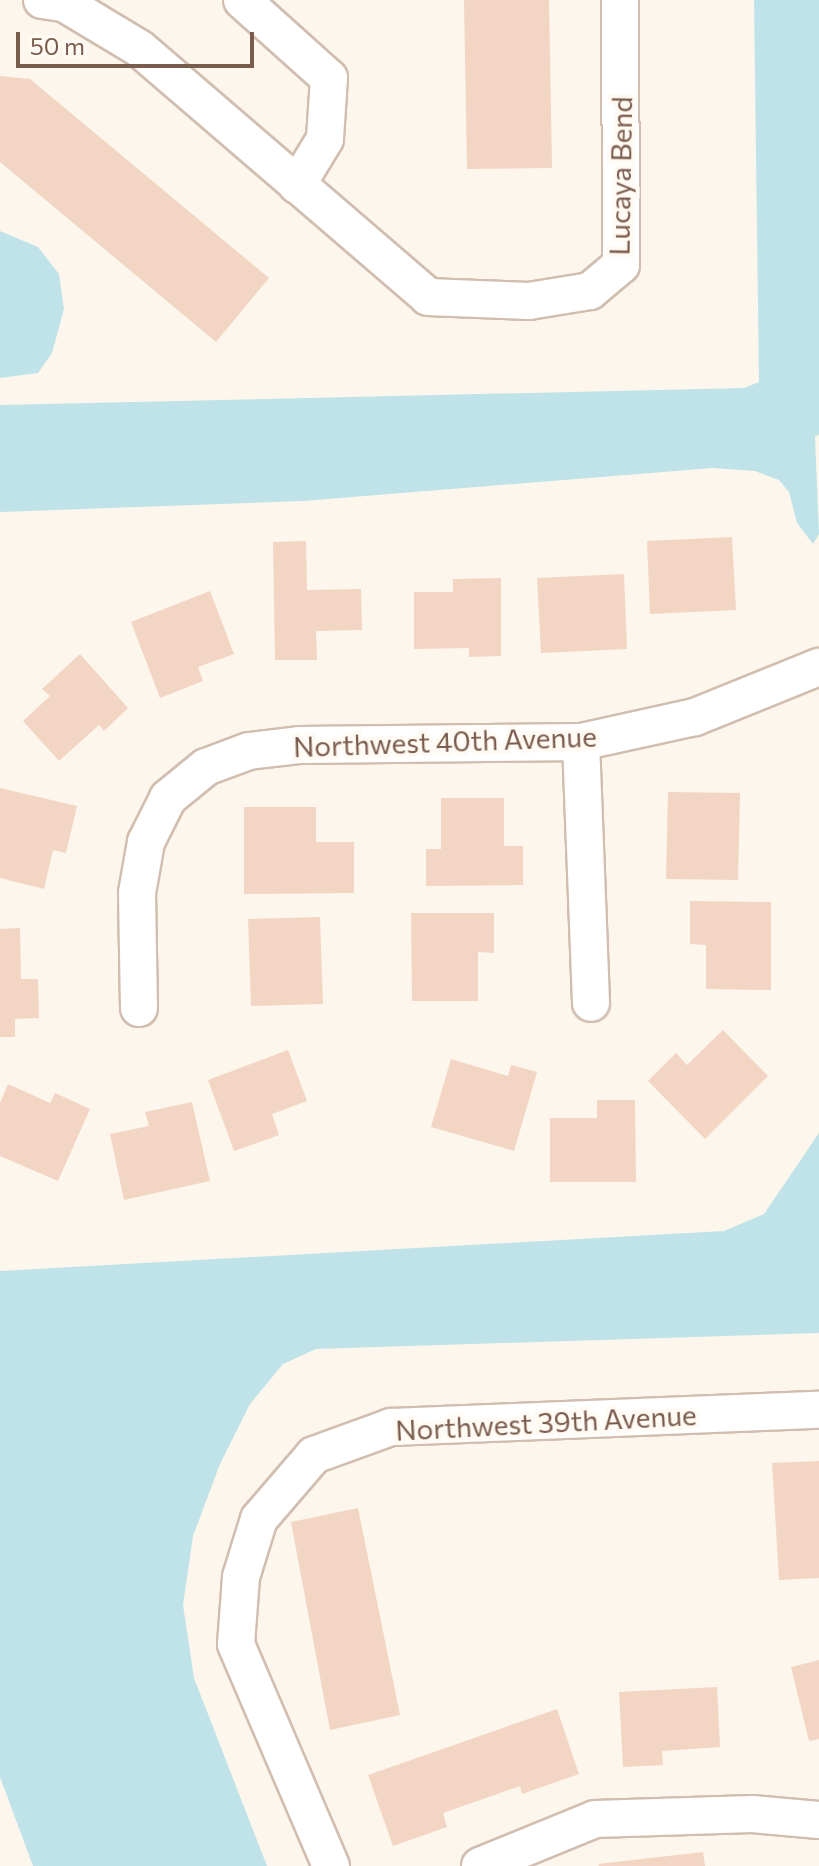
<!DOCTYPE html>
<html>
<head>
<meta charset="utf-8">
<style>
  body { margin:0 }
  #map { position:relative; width:819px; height:1866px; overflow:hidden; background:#fdf6ec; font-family:Commissioner,sans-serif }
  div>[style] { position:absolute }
  .water>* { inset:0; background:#bfe3e8 }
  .building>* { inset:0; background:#f3d5c3 }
  .roads { filter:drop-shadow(2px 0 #d1beb0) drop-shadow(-2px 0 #d1beb0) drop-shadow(0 2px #d1beb0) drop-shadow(0 -2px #d1beb0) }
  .street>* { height:36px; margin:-18px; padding:0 18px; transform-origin:18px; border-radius:18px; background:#fff }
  span { translate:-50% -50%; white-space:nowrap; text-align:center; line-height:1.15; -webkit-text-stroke:8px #fffaf3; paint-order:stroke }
  .street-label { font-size:28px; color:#7a5c4d }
  .scale { position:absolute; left:16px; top:32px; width:238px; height:36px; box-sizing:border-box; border:4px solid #7a5c4d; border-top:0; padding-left:10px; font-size:24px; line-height:28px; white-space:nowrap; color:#7a5c4d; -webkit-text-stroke:6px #fffaf3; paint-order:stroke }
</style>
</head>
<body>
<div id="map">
  <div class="water">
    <i style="clip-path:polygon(754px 0,819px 0,819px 434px,815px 437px,819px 534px,813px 544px,797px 523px,789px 492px,779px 480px,755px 471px,713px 468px,303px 501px,0 512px,0 405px,744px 388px,759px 382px)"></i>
    <i style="clip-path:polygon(0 231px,38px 247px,59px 274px,64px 309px,52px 353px,38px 373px,0 378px)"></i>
    <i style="clip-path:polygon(819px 1133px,819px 1333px,316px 1349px,283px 1364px,250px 1404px,220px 1464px,193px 1536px,183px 1605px,194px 1678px,267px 1866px,33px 1866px,0 1777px,0 1271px,724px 1231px,764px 1214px)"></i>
  </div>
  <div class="building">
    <i style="clip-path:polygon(464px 0,549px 0,552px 168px,467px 169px)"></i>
    <i style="clip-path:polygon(0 76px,30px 79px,269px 278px,216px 342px,0 162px)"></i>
    <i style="clip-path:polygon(732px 537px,736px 610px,650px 614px,647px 541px)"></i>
    <i style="clip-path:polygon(306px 541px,307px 590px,361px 589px,362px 630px,316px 631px,317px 660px,275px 660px,273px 542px)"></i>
    <i style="clip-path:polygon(624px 574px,627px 649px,541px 653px,537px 578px)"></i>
    <i style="clip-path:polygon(501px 578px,501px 656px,469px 657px,469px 648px,414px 649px,414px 592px,453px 592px,453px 579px)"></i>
    <i style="clip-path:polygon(210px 591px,234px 654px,198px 667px,203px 681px,160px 698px,131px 622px)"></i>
    <i style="clip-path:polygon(80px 654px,128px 708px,104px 731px,99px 725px,59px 761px,23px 721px,50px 696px,42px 689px)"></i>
    <i style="clip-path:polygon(0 788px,77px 806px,66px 853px,53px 850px,44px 889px,0 878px)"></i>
    <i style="clip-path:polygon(668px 792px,740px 793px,738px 880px,666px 879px)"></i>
    <i style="clip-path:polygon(441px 798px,504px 798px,504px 846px,523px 846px,523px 885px,426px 886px,426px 849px,441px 849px)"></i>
    <i style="clip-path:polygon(244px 807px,316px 807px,316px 842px,354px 842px,354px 893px,244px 894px)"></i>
    <i style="clip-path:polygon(690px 901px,771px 902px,771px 990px,706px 989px,706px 945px,690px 944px)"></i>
    <i style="clip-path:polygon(411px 913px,494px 913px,494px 953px,478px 952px,478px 1001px,412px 1001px)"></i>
    <i style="clip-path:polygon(320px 917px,323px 1004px,251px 1006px,248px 919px)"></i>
    <i style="clip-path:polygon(20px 928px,21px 979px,38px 979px,39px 1018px,15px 1019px,15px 1037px,0 1037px,0 929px)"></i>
    <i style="clip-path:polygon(723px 1030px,768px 1076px,705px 1139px,648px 1081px,676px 1053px,687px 1065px)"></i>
    <i style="clip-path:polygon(288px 1050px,307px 1101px,272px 1114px,279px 1135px,234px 1151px,208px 1080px)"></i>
    <i style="clip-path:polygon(451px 1059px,508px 1076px,511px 1065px,537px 1072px,514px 1151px,431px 1127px)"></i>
    <i style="clip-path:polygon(8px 1084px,50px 1103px,55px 1093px,90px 1109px,58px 1181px,0 1156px,0 1103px)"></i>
    <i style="clip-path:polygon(597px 1100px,635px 1100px,636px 1182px,550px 1182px,550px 1118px,597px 1118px)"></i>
    <i style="clip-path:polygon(192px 1102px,210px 1181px,124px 1200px,110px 1134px,149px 1126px,145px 1112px)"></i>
    <i style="clip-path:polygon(819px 1461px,819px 1578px,779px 1580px,772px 1463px)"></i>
    <i style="clip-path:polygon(358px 1508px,400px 1715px,330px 1730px,291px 1522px)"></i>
    <i style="clip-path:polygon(819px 1660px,819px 1739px,809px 1741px,791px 1667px)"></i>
    <i style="clip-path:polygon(717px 1687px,720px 1747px,662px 1751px,663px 1765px,623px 1767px,619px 1692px)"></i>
    <i style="clip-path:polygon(557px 1709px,579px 1774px,522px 1794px,520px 1786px,443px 1813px,447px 1827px,393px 1846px,368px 1775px)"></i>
    <i style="clip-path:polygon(703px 1852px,705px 1866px,599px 1866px,598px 1864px)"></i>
  </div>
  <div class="roads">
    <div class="street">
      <i style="left:42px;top:0;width:22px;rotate:8deg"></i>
      <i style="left:64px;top:3px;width:87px;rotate:31deg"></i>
      <i style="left:139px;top:48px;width:381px;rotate:40.7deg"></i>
      <i style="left:428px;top:297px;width:101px;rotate:2.3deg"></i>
      <i style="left:529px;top:301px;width:62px;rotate:-9.3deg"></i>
      <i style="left:590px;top:291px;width:40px;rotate:-40deg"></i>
      <i style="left:621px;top:265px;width:265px;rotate:-90.2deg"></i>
      <i style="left:242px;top:0;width:117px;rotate:41.9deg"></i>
      <i style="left:329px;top:78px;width:61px;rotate:93.8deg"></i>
      <i style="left:325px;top:139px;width:54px;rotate:121.3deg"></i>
      <i style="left:581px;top:742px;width:261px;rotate:87.8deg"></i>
      <i style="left:139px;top:1008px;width:115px;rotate:-91deg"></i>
      <i style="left:137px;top:893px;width:52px;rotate:-80deg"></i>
      <i style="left:146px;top:842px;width:49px;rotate:-63.4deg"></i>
      <i style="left:168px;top:798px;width:49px;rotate:-39.2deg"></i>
      <i style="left:206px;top:767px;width:46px;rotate:-20.4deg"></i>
      <i style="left:249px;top:751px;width:50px;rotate:-6.8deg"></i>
      <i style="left:299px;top:745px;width:282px;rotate:-0.6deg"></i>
      <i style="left:581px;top:742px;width:117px;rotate:-12.4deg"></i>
      <i style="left:695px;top:717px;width:134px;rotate:-22deg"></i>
      <i style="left:331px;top:1866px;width:241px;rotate:-113.2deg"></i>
      <i style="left:236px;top:1644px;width:67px;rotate:-85.7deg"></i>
      <i style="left:241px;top:1577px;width:61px;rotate:-72.8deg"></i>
      <i style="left:259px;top:1519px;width:84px;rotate:-49.3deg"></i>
      <i style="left:314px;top:1455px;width:82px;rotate:-20deg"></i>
      <i style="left:391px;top:1427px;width:428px;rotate:-2.3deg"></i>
      <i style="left:480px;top:1866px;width:124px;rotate:-22.2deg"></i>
      <i style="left:595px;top:1819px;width:157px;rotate:-1.8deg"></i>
      <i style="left:752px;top:1814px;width:67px;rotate:5.1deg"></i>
    </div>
  </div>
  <div class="street-label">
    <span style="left:620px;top:176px;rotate:-89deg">Lucaya Bend</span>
    <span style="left:445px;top:741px;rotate:-2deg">Northwest 40th Avenue</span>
    <span style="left:546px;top:1422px;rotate:-3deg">Northwest 39th Avenue</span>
  </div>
  <div class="scale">50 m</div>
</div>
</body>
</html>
